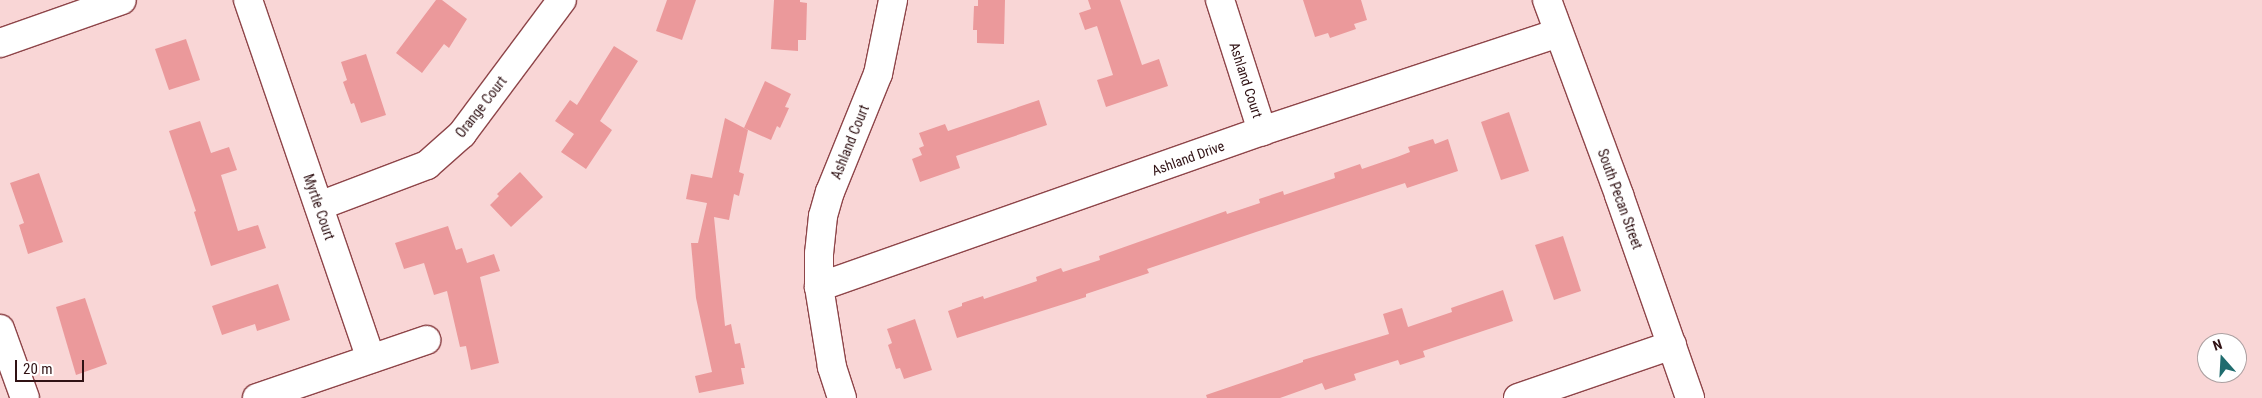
<!DOCTYPE html>
<html>
<head>
<meta charset="utf-8">
<style>
  body { margin:0 }
  #map { position:relative; width:2262px; height:398px; overflow:hidden; background:#f9d6d6; font-family:"Roboto Condensed",sans-serif }
  div>[style] { position:absolute }
  .building>* { inset:0; background:#eb999b }
  .roads { filter:drop-shadow(1px 0 #8e4549) drop-shadow(-1px 0 #8e4549) drop-shadow(0 1px #8e4549) drop-shadow(0 -1px #8e4549) }
  .minor>* { height:28px; margin:-14px; padding:0 14px; transform-origin:14px; border-radius:14px; background:#fff }
  span { translate:-50% -50%; white-space:nowrap; text-align:center; line-height:1.15; -webkit-text-stroke:4px #fff; paint-order:stroke }
  .street-label { font-size:14px; color:#301214 }
  .north { position:absolute; left:2197px; top:333px; width:50px; height:50px; box-sizing:border-box; background:#fff; border:1px solid #aca0a1; border-radius:50%; rotate:341deg; font-size:14px; font-weight:700; line-height:20px; text-align:center; color:#301214 }
  .north::after { content:''; display:block; margin:auto; width:18px; height:22px; background:#1f6c6e; clip-path:polygon(50% 0,100% 100%,50% 72%,0 100%) }
  .scale { position:absolute; left:15px; top:360px; width:69px; height:22px; box-sizing:border-box; border:2px solid #301214; border-top:0; padding-left:6px; font-size:15px; line-height:18px; white-space:nowrap; color:#301214; -webkit-text-stroke:4px #fff; paint-order:stroke }
</style>
</head>
<body>
<div id="map">
  <div class="building">
    <i style="clip-path:polygon(436px 0,442px 0,467px 19px,449px 48px,444px 44px,422px 73px,396px 53px)"></i>
    <i style="clip-path:polygon(667px 0,696px 0,682px 40px,656px 31px)"></i>
    <i style="clip-path:polygon(774px 0,800px 0,800px 2px,807px 3px,806px 40px,798px 40px,798px 51px,771px 49px)"></i>
    <i style="clip-path:polygon(978px 0,1005px 0,1004px 44px,977px 43px,977px 30px,973px 30px,974px 6px,978px 6px)"></i>
    <i style="clip-path:polygon(1088px 0,1120px 0,1142px 65px,1159px 59px,1168px 86px,1106px 107px,1097px 80px,1113px 75px,1097px 26px,1085px 30px,1079px 13px,1091px 9px)"></i>
    <i style="clip-path:polygon(1303px 0,1361px 0,1367px 20px,1354px 24px,1356px 29px,1330px 38px,1328px 33px,1315px 37px)"></i>
    <i style="clip-path:polygon(186px 39px,200px 80px,169px 90px,155px 49px)"></i>
    <i style="clip-path:polygon(614px 46px,638px 61px,600px 121px,612px 130px,586px 169px,561px 152px,574px 134px,555px 121px,570px 100px,577px 105px)"></i>
    <i style="clip-path:polygon(366px 54px,386px 115px,361px 123px,354px 103px,351px 104px,343px 82px,347px 80px,341px 62px)"></i>
    <i style="clip-path:polygon(765px 81px,791px 94px,785px 107px,789px 108px,780px 128px,777px 126px,771px 140px,744px 128px)"></i>
    <i style="clip-path:polygon(1039px 100px,1047px 125px,956px 156px,960px 168px,920px 182px,912px 159px,922px 155px,919px 148px,924px 146px,919px 133px,945px 124px,948px 131px)"></i>
    <i style="clip-path:polygon(1509px 112px,1529px 171px,1501px 180px,1481px 122px)"></i>
    <i style="clip-path:polygon(725px 118px,748px 130px,739px 172px,744px 174px,739px 196px,734px 194px,729px 220px,714px 217px,725px 326px,731px 324px,735px 344px,740px 343px,745px 368px,741px 368px,744px 384px,699px 393px,695px 376px,712px 372px,696px 298px,691px 243px,698px 243px,707px 203px,686px 199px,691px 174px,712px 178px)"></i>
    <i style="clip-path:polygon(200px 121px,211px 153px,229px 147px,237px 170px,221px 175px,238px 231px,258px 225px,266px 248px,211px 266px,194px 212px,196px 211px,169px 131px)"></i>
    <i style="clip-path:polygon(1433px 139px,1435px 144px,1448px 139px,1458px 171px,1407px 188px,1405px 183px,1256px 232px,1147px 269px,1149px 273px,1086px 294px,1086px 297px,957px 338px,948px 311px,962px 306px,962px 303px,983px 296px,984px 299px,1037px 281px,1036px 277px,1061px 268px,1063px 272px,1100px 260px,1099px 256px,1226px 211px,1227px 214px,1260px 203px,1259px 199px,1283px 191px,1284px 195px,1335px 178px,1334px 173px,1360px 164px,1362px 169px,1397px 157px,1410px 152px,1408px 147px)"></i>
    <i style="clip-path:polygon(520px 172px,543px 197px,511px 227px,490px 205px,499px 196px,497px 194px)"></i>
    <i style="clip-path:polygon(39px 173px,63px 242px,28px 254px,19px 225px,24px 223px,10px 183px)"></i>
    <i style="clip-path:polygon(448px 226px,456px 250px,462px 248px,467px 263px,494px 254px,500px 271px,480px 277px,499px 363px,471px 370px,466px 346px,460px 347px,447px 291px,434px 295px,424px 263px,404px 269px,395px 243px)"></i>
    <i style="clip-path:polygon(1563px 236px,1581px 291px,1554px 300px,1535px 245px)"></i>
    <i style="clip-path:polygon(278px 284px,290px 320px,257px 331px,255px 324px,222px 335px,212px 306px)"></i>
    <i style="clip-path:polygon(1503px 290px,1513px 321px,1423px 351px,1425px 357px,1400px 365px,1398px 360px,1354px 374px,1356px 380px,1325px 390px,1322px 383px,1280px 398px,1207px 398px,1206px 395px,1303px 362px,1303px 360px,1389px 334px,1383px 314px,1402px 308px,1408px 327px,1452px 312px,1451px 308px)"></i>
    <i style="clip-path:polygon(85px 298px,107px 364px,76px 375px,56px 307px)"></i>
    <i style="clip-path:polygon(915px 319px,932px 370px,904px 379px,900px 368px,896px 369px,888px 345px,892px 343px,887px 329px)"></i>
  </div>
  <div class="roads">
    <div class="minor">
      <i style="left:248px;top:0;width:379px;rotate:71.1deg"></i>
      <i style="left:1220px;top:0;width:138px;rotate:72.2deg"></i>
      <i style="left:1547px;top:0;width:208px;rotate:69.7deg"></i>
      <i style="left:1619px;top:195px;width:215px;rotate:70.7deg"></i>
      <i style="left:0;top:43px;width:129px;rotate:-19.4deg"></i>
      <i style="left:319px;top:206px;width:116px;rotate:-20.8deg"></i>
      <i style="left:427px;top:165px;width:47px;rotate:-41.5deg"></i>
      <i style="left:462px;top:134px;width:167px;rotate:-53.3deg"></i>
      <i style="left:819px;top:287px;width:470px;rotate:-19.4deg"></i>
      <i style="left:1262px;top:131px;width:312px;rotate:-18.3deg"></i>
      <i style="left:0;top:329px;width:73px;rotate:70.1deg"></i>
      <i style="left:257px;top:398px;width:179px;rotate:-18.9deg"></i>
      <i style="left:842px;top:398px;width:33px;rotate:-108deg"></i>
      <i style="left:832px;top:367px;width:81px;rotate:-99.2deg"></i>
      <i style="left:819px;top:287px;width:33px;rotate:-90deg"></i>
      <i style="left:819px;top:254px;width:38px;rotate:-84deg"></i>
      <i style="left:823px;top:216px;width:25px;rotate:-74deg"></i>
      <i style="left:830px;top:192px;width:127px;rotate:-67.9deg"></i>
      <i style="left:878px;top:74px;width:76px;rotate:-78.5deg"></i>
      <i style="left:1518px;top:398px;width:163px;rotate:-19deg"></i>
    </div>
  </div>
  <div class="street-label">
    <span style="left:1246px;top:80px;rotate:72deg">Ashland Court</span>
    <span style="left:481px;top:107px;rotate:-52deg">Orange Court</span>
    <span style="left:850px;top:142px;rotate:-68deg">Ashland Court</span>
    <span style="left:1188px;top:158px;rotate:-20deg">Ashland Drive</span>
    <span style="left:1620px;top:199px;rotate:70deg">South Pecan Street</span>
    <span style="left:319px;top:207px;rotate:71deg">Myrtle Court</span>
  </div>
  <div class="north">N</div>
  <div class="scale">20 m</div>
</div>
</body>
</html>
